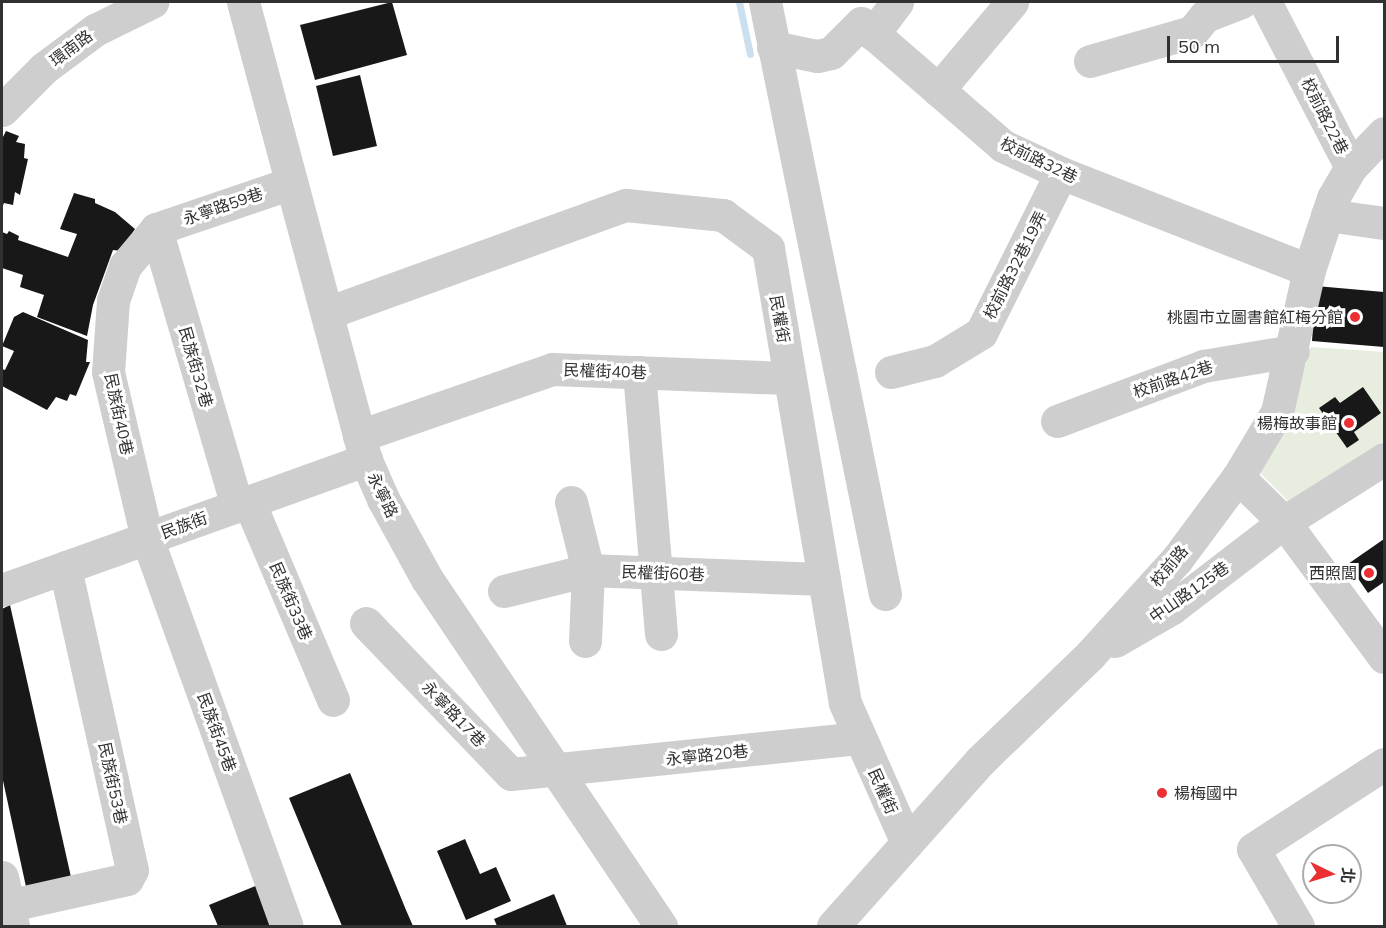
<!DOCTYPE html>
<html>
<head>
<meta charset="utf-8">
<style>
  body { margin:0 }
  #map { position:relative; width:1386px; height:928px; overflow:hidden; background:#fff; font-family:Mulish,"Noto Sans TC",sans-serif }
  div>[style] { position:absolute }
  .green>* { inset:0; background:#e7eedf }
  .stream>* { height:7px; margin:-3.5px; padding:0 3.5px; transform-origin:3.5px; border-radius:3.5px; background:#cbdfee }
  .building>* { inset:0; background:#181818 }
  .minor>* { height:33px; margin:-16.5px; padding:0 16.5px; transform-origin:16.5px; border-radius:16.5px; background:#cecece }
  .dots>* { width:16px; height:16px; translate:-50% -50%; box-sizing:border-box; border:3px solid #fff; border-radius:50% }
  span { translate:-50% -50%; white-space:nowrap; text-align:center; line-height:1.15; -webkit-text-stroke:6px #fff; paint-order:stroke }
  .street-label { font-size:16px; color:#313131 }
  .poi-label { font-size:16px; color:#313131 }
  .right { translate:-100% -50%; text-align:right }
  .left { translate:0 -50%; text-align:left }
  .frame { position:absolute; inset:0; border:3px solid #313131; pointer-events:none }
  .north { position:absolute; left:1302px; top:844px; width:60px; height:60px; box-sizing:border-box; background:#fff; border:2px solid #adadad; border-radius:50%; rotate:95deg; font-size:16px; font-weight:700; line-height:24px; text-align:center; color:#313131 }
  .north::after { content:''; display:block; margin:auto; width:21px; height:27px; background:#ec2f33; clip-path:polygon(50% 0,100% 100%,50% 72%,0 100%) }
  .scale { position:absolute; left:1167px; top:36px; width:172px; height:27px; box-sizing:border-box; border:3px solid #313131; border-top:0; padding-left:8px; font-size:18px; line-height:21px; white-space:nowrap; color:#313131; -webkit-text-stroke:4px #fff; paint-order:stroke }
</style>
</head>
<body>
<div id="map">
  <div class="green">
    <i style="clip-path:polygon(1311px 347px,1384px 352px,1384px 441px,1288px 501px,1259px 472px,1291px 413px)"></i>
  </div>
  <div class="stream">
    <i style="left:739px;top:2px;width:53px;rotate:78.1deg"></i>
  </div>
  <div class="building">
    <i style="clip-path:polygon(392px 2px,407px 55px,315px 80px,300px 25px)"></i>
    <i style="clip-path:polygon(360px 75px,377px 146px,333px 156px,316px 86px)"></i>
    <i style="clip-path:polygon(6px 131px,19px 136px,16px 142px,25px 144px,24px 158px,28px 159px,20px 195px,15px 192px,13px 205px,4px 203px,2px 208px,2px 139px)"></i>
    <i style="clip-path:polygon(74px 193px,95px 199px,95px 203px,115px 212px,135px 229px,121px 251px,113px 250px,93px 305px,87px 336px,37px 317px,44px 295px,20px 287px,23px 275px,2px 268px,2px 232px,7px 234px,9px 231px,19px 236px,18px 240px,68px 257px,77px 234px,60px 229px)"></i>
    <i style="clip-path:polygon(1316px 286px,1384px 292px,1384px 347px,1312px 341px)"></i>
    <i style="clip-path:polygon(23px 312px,88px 340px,86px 362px,90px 362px,76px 396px,70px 394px,67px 401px,56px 397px,47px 410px,2px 386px,2px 369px,5px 370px,14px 351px,2px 346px,14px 317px)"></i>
    <i style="clip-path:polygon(1363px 387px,1381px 413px,1354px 432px,1359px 440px,1347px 448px,1319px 408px,1335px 397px,1340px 403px)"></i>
    <i style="clip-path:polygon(1384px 539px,1384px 582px,1368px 593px,1348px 564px)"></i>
    <i style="clip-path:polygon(10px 605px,73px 886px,28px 896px,2px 776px,2px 609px)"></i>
    <i style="clip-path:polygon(350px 773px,406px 910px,413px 926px,342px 926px,289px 798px)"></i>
    <i style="clip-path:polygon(465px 839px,480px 874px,496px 867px,511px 901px,466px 920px,437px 851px)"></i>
    <i style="clip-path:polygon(258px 885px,274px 926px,218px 926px,209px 905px)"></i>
    <i style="clip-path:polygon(554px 894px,567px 926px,497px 926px,494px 919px)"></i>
  </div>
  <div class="minor">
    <i style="left:243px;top:2px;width:474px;rotate:75deg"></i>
    <i style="left:366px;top:460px;width:43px;rotate:66.4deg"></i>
    <i style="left:383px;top:499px;width:91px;rotate:61.2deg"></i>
    <i style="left:427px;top:579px;width:419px;rotate:56deg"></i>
    <i style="left:765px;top:2px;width:604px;rotate:78.54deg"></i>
    <i style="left:1265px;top:2px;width:186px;rotate:62.5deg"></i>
    <i style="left:873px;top:34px;width:40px;rotate:-53deg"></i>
    <i style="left:773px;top:47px;width:45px;rotate:11.6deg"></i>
    <i style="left:817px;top:56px;width:14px;rotate:-12deg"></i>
    <i style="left:831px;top:53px;width:42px;rotate:-45deg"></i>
    <i style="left:861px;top:23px;width:188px;rotate:40.9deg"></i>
    <i style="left:1003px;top:146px;width:64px;rotate:25deg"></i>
    <i style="left:1061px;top:173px;width:266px;rotate:21.4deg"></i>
    <i style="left:1090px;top:61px;width:106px;rotate:-15.9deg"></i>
    <i style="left:1192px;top:32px;width:21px;rotate:-51deg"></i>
    <i style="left:1205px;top:16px;width:39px;rotate:-21deg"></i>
    <i style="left:938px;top:90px;width:115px;rotate:-49.9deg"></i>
    <i style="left:2px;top:110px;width:59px;rotate:-45deg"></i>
    <i style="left:44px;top:68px;width:64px;rotate:-36.7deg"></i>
    <i style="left:95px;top:30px;width:64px;rotate:-26.2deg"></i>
    <i style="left:1327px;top:215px;width:58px;rotate:8deg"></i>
    <i style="left:156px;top:229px;width:48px;rotate:130deg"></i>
    <i style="left:125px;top:266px;width:37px;rotate:109deg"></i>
    <i style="left:113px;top:301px;width:71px;rotate:94deg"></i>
    <i style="left:108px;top:372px;width:171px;rotate:76.8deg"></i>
    <i style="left:147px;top:538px;width:412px;rotate:70.2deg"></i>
    <i style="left:156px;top:229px;width:289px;rotate:73.7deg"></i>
    <i style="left:156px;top:229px;width:143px;rotate:-18.8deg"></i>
    <i style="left:327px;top:313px;width:318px;rotate:-19.9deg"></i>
    <i style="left:626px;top:205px;width:98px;rotate:5.9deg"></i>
    <i style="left:723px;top:215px;width:56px;rotate:36.3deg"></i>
    <i style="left:768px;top:248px;width:461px;rotate:80.4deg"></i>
    <i style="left:845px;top:703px;width:153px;rotate:66.1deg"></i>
    <i style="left:639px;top:372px;width:263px;rotate:85.2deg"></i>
    <i style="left:891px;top:372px;width:45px;rotate:-14deg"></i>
    <i style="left:935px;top:361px;width:54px;rotate:-31.3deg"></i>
    <i style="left:981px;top:333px;width:179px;rotate:-63.4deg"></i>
    <i style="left:1057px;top:421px;width:156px;rotate:-20.6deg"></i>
    <i style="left:1203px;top:366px;width:91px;rotate:-9.5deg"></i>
    <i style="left:359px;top:436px;width:204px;rotate:-19.1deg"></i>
    <i style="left:552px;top:369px;width:238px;rotate:2.2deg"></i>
    <i style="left:1238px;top:477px;width:64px;rotate:44.4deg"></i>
    <i style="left:1284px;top:522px;width:168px;rotate:53.5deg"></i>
    <i style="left:249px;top:502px;width:215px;rotate:67deg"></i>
    <i style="left:571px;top:502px;width:70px;rotate:76deg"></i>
    <i style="left:588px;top:570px;width:71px;rotate:92.4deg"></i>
    <i style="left:2px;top:590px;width:387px;rotate:-19.7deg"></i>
    <i style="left:504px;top:591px;width:87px;rotate:-14deg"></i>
    <i style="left:588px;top:570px;width:236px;rotate:2.2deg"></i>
    <i style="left:366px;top:623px;width:209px;rotate:46.2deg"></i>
    <i style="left:511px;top:774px;width:351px;rotate:-5.9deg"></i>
    <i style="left:1115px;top:641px;width:66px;rotate:-30.1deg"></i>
    <i style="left:1172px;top:608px;width:141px;rotate:-37.5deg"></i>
    <i style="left:1284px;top:522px;width:118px;rotate:-32.2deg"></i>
    <i style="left:2px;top:877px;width:50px;rotate:77.3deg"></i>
    <i style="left:2px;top:907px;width:128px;rotate:-12.6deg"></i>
    <i style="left:127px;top:879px;width:10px;rotate:-61deg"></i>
    <i style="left:132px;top:870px;width:310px;rotate:-102.5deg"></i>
    <i style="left:833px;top:926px;width:221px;rotate:-48.3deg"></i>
    <i style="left:980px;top:761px;width:153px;rotate:-43.9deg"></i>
    <i style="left:1090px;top:655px;width:130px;rotate:-47.8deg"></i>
    <i style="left:1177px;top:559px;width:102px;rotate:-53.4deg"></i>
    <i style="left:1238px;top:477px;width:76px;rotate:-59deg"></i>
    <i style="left:1277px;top:412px;width:146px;rotate:-77.3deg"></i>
    <i style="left:1309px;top:270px;width:76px;rotate:-71.6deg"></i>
    <i style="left:1333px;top:198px;width:36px;rotate:-60deg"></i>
    <i style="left:1351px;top:167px;width:47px;rotate:-45.9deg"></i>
    <i style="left:1298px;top:926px;width:89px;rotate:-120.3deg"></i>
    <i style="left:1253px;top:849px;width:156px;rotate:-33deg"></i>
  </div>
  <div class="dots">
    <i style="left:1355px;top:317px;background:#ec2f33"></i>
    <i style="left:1349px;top:423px;background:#ec2f33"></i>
    <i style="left:1369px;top:573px;background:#ec2f33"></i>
    <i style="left:1162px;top:793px;background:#ec2f33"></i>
  </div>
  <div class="street-label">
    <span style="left:71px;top:48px;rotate:-37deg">環南路</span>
    <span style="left:1325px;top:116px;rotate:63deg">校前路22巷</span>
    <span style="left:1039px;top:160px;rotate:26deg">校前路32巷</span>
    <span style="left:223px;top:206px;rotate:-19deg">永寧路59巷</span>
    <span style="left:1015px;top:265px;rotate:-63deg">校前路32巷19弄</span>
    <span style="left:780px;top:319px;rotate:80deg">民權街</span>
    <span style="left:196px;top:367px;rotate:74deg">民族街32巷</span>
    <span style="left:605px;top:371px;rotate:2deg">民權街40巷</span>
    <span style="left:1173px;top:379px;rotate:-19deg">校前路42巷</span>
    <span style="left:119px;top:414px;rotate:78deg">民族街40巷</span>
    <span style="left:383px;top:495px;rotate:64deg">永寧路</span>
    <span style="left:184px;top:525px;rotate:-20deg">民族街</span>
    <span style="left:1169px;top:566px;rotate:-50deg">校前路</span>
    <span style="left:663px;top:573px;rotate:2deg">民權街60巷</span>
    <span style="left:1189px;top:592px;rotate:-35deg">中山路125巷</span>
    <span style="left:291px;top:601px;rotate:67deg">民族街33巷</span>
    <span style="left:454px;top:714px;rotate:46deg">永寧路17巷</span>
    <span style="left:217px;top:732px;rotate:70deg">民族街45巷</span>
    <span style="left:707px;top:755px;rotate:-6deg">永寧路20巷</span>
    <span style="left:113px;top:783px;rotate:78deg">民族街53巷</span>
    <span style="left:883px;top:791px;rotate:66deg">民權街</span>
  </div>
  <div class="poi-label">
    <span class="right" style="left:1343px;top:317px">桃園市立圖書館紅梅分館</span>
    <span class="right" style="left:1337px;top:423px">楊梅故事館</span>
    <span class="right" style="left:1357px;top:573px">西照閭</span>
    <span class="left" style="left:1174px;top:793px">楊梅國中</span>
  </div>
  <div class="frame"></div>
  <div class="north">北</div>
  <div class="scale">50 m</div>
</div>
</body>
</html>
